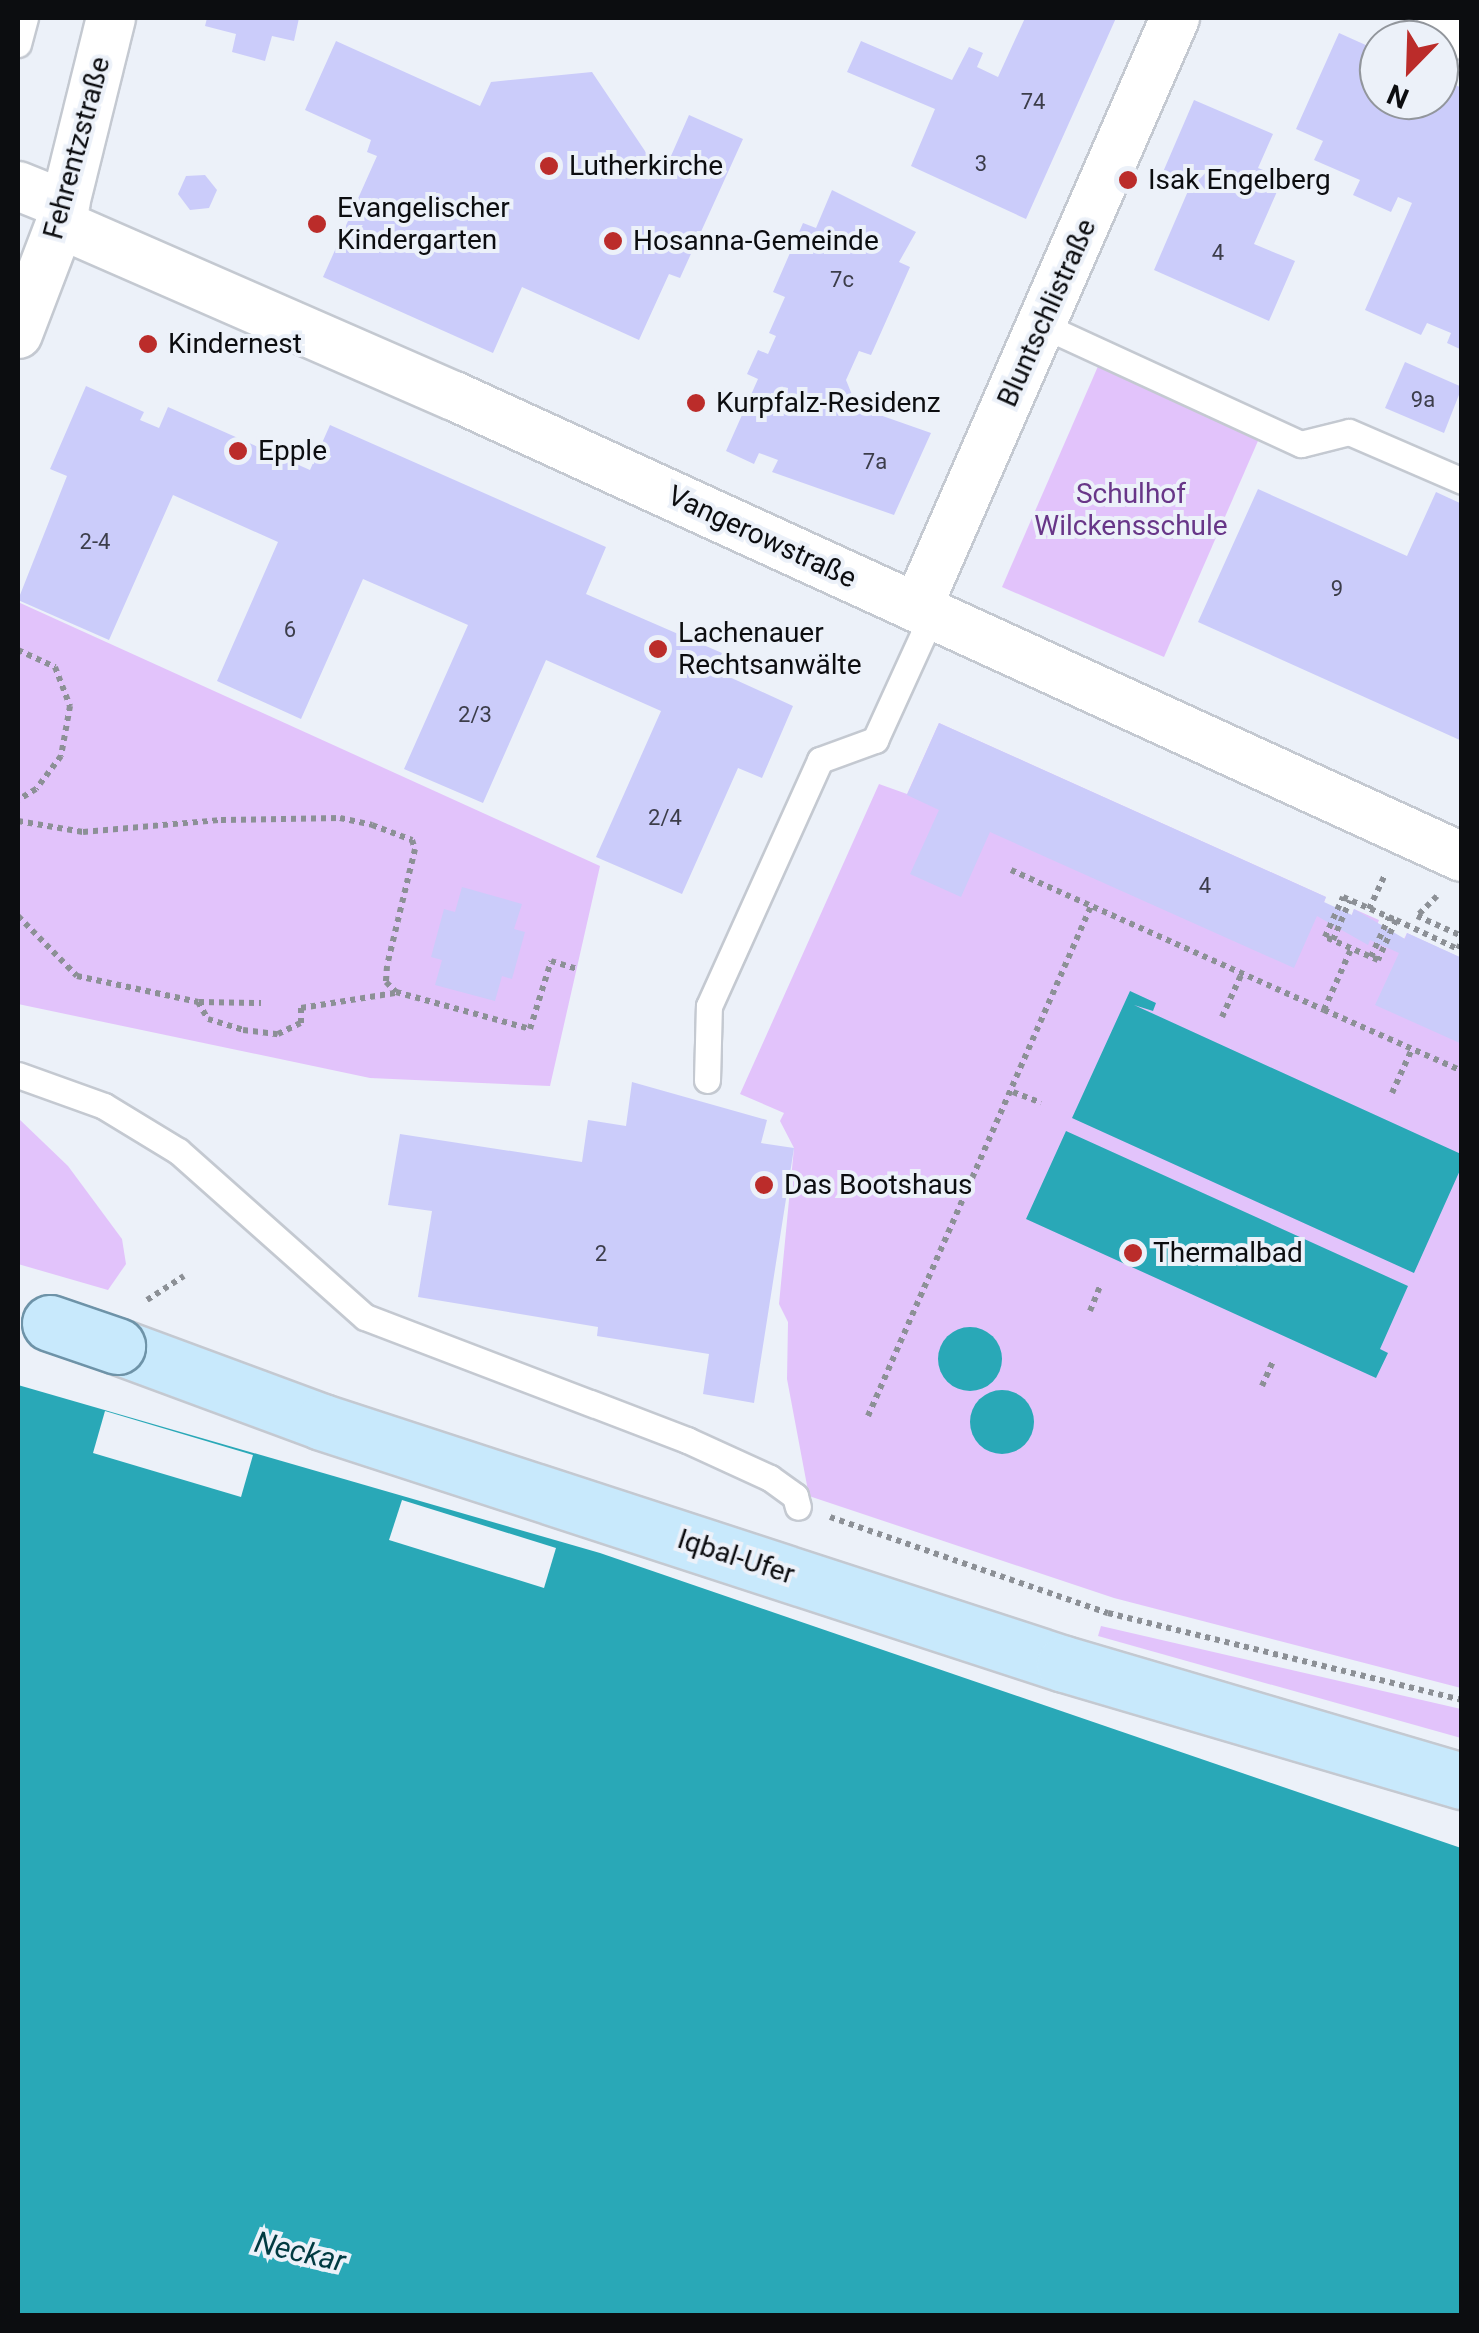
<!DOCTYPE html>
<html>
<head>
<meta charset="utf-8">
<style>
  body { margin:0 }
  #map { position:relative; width:1479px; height:2333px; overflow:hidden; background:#ecf1f9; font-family:Roboto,sans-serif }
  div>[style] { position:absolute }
  .green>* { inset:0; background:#e2c3fb }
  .water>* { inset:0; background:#29a8b7 }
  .round { border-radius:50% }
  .pier>* { inset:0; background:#ecf1f9 }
  .building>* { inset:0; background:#cbccfa }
  .path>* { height:6px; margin-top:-3px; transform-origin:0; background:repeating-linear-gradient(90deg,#8c9096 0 5px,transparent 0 10px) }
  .roads { filter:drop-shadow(2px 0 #c4c9d1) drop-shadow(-2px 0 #c4c9d1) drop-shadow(0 2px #c4c9d1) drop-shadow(0 -2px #c4c9d1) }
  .service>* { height:25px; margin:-12.5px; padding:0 12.5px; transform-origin:12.5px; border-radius:12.5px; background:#fff }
  .minor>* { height:48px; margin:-24px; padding:0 24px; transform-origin:24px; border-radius:24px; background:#fff }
  .tertiary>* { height:55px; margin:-27.5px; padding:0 27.5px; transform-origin:27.5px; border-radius:27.5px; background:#fff }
  .primary>* { height:55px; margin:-27.5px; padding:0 27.5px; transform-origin:27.5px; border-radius:27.5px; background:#c8e9fc }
  .bridges { filter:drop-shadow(2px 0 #6e93a8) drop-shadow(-2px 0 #6e93a8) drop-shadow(0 2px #6e93a8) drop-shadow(0 -2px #6e93a8) }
  .primary-bridge>* { height:55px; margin:-27.5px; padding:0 27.5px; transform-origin:27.5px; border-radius:27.5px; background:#c8e9fc }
  .dots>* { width:28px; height:28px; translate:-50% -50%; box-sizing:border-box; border:5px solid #ecf1f9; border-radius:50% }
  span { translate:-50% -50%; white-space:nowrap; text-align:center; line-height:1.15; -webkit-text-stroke:8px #ecf1f9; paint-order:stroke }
  .number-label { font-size:22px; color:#3c3d4a }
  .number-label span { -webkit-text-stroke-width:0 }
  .street-label { font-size:28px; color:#0c0d10 }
  .poi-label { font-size:28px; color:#0c0d10 }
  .left { translate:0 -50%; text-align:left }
  .park-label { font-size:28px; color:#683688 }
  .water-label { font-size:30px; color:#013a41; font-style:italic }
  .frame { position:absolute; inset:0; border:20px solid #0c0d10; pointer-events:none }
  .north { position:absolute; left:1359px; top:20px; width:100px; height:100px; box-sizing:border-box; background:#ecf1f9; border:2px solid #92969c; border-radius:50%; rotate:203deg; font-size:28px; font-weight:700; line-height:40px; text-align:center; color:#0c0d10 }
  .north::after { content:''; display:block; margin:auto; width:35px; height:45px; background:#bb2c2a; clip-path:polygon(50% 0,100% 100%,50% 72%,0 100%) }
</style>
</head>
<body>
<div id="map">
  <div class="green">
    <i style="clip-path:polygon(1099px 364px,1261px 434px,1164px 657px,1002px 587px)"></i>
    <i style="clip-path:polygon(18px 602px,600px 866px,550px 1086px,370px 1078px,18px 1004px)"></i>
    <i style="clip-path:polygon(939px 723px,1326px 897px,1321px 910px,1349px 922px,1354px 909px,1379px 920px,1374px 933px,1401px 945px,1407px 933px,1461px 958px,1461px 1688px,1114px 1598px,809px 1496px,787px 1379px,788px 1322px,779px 1304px,794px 1148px,780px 1121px,784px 1113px,740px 1094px,879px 784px,907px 794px)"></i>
    <i style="clip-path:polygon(18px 1118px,68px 1166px,122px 1239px,126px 1264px,108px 1290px,18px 1264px)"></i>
    <i style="clip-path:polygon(1101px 1626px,1461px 1709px,1461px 1738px,1098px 1636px)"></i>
  </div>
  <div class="water">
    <i style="clip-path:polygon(1130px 991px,1156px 1003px,1153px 1011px,1134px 1005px,1461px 1154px,1461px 1168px,1414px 1273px,1072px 1118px)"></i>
    <i style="clip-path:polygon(1066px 1131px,1408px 1286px,1380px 1349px,1388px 1353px,1376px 1378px,1026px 1219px)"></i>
    <i class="round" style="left:938px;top:1327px;width:64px;height:64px"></i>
    <i style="clip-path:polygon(18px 1385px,600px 1553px,1461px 1848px,1461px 2315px,18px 2315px)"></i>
    <i class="round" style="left:970px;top:1390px;width:64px;height:64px"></i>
  </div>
  <div class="pier">
    <i style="clip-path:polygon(105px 1411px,253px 1455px,241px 1497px,93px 1453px)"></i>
    <i style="clip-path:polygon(402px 1500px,556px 1548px,544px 1588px,389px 1540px)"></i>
  </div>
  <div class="building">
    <i style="clip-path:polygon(207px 18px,299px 18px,294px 41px,272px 36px,265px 61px,232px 52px,236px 34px,205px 26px)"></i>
    <i style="clip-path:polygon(1025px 18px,1116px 18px,1026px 219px,911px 166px,935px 109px,847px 72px,861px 41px,952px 80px,969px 47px,983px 53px,977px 67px,998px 77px)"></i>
    <i style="clip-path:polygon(1339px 33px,1379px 51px,1379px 100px,1439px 100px,1439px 78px,1462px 88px,1462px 350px,1447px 343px,1451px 333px,1427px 323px,1421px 335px,1365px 310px,1412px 203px,1398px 197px,1391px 212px,1353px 195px,1360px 180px,1314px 160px,1323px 141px,1296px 129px)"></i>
    <i style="clip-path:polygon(336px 41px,480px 106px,491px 82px,592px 72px,649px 157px,667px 165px,689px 115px,743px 139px,680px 278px,669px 274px,639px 340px,522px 287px,493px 353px,323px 277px,377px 156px,367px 152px,371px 140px,305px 110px)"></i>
    <i style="clip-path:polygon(1194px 100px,1273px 134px,1258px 168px,1283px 178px,1254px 244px,1295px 261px,1269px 321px,1154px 270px,1191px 184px,1163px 172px)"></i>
    <i style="clip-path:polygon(205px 175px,217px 190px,209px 208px,190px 210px,178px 194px,186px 176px)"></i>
    <i style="clip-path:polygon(832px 190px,916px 232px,899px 262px,910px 267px,871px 355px,859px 351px,846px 380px,857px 407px,931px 433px,894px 515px,772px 472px,778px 460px,759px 453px,754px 464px,726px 451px,758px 379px,747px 374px,758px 350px,768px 354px,776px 336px,769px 333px,785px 297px,773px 292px,803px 223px,816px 228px)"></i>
    <i style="clip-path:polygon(1405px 362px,1462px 387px,1444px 433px,1385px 408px)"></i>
    <i style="clip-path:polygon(86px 386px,144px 412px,140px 420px,159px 428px,168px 407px,310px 470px,330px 425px,606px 547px,586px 594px,722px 653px,714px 670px,793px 706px,762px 778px,738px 768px,682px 894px,596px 857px,661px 711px,546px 660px,483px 803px,404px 769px,468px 625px,363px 579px,301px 719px,217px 681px,278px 542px,173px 495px,109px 640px,18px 600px,67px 476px,50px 469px)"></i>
    <i style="clip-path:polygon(1258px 489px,1407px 556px,1436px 492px,1462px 504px,1462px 741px,1198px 622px)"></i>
    <i style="clip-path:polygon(939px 723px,1326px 897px,1324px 902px,1352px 915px,1354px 909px,1405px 939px,1407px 933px,1462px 958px,1462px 1044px,1375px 1005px,1399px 953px,1370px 940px,1368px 945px,1317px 916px,1294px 968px,990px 832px,961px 897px,910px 874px,939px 810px,907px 795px)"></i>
    <i style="clip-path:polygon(462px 887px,522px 904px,514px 929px,525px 932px,512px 979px,502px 976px,495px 1001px,435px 985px,442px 960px,431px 957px,444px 909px,455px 912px)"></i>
    <i style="clip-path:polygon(632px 1082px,767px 1120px,761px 1143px,794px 1148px,754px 1403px,703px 1394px,709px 1354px,597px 1336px,598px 1327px,418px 1297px,432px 1211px,388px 1205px,400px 1134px,582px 1162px,588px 1120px,626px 1126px)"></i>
  </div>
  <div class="path">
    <i style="left:18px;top:650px;width:41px;rotate:24.7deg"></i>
    <i style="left:55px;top:667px;width:42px;rotate:69deg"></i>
    <i style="left:70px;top:706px;width:51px;rotate:100.2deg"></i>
    <i style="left:61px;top:756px;width:41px;rotate:127.1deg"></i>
    <i style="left:36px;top:789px;width:21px;rotate:149deg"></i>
    <i style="left:18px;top:821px;width:66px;rotate:9.6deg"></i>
    <i style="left:83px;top:832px;width:139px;rotate:-5deg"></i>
    <i style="left:221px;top:820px;width:119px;rotate:-1deg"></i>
    <i style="left:340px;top:818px;width:33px;rotate:12deg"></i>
    <i style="left:372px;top:825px;width:43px;rotate:20.6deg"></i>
    <i style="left:412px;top:840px;width:9px;rotate:72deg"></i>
    <i style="left:415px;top:849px;width:120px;rotate:103.5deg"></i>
    <i style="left:387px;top:966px;width:16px;rotate:94deg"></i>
    <i style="left:386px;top:982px;width:14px;rotate:45deg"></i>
    <i style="left:396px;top:992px;width:139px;rotate:15.4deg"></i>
    <i style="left:530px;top:1029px;width:71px;rotate:-72.8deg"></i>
    <i style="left:551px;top:961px;width:28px;rotate:17deg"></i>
    <i style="left:1011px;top:870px;width:343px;rotate:24.1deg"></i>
    <i style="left:1324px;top:1010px;width:67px;rotate:-66.1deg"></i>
    <i style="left:1437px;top:896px;width:28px;rotate:135deg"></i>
    <i style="left:1417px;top:916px;width:49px;rotate:24deg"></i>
    <i style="left:1369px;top:909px;width:38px;rotate:-65deg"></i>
    <i style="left:18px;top:916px;width:84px;rotate:45.5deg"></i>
    <i style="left:77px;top:976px;width:124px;rotate:12.1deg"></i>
    <i style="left:198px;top:1002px;width:20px;rotate:60deg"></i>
    <i style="left:208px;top:1019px;width:37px;rotate:17deg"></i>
    <i style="left:243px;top:1030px;width:35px;rotate:7deg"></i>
    <i style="left:278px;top:1034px;width:25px;rotate:-26deg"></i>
    <i style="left:301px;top:1023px;width:15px;rotate:-90deg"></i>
    <i style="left:301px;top:1008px;width:95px;rotate:-9.1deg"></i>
    <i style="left:1396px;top:920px;width:44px;rotate:114.2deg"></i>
    <i style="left:1378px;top:960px;width:58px;rotate:-156.5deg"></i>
    <i style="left:1325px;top:937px;width:44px;rotate:-65.8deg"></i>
    <i style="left:1343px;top:897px;width:58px;rotate:23.5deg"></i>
    <i style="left:1396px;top:920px;width:68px;rotate:25.1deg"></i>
    <i style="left:1458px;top:949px;width:9px;rotate:-63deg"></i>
    <i style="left:1333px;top:940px;width:43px;rotate:-67deg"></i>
    <i style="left:1371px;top:957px;width:44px;rotate:-65.8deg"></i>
    <i style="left:199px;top:1002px;width:62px;rotate:0.9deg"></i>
    <i style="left:1324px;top:1010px;width:151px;rotate:23.8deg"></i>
    <i style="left:1222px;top:1017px;width:48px;rotate:-65.6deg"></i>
    <i style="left:1013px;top:1092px;width:30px;rotate:21deg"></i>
    <i style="left:1392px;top:1093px;width:48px;rotate:-65.6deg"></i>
    <i style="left:147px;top:1300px;width:44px;rotate:-33deg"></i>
    <i style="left:1090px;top:1311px;width:29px;rotate:-68deg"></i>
    <i style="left:1262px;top:1386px;width:27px;rotate:-66deg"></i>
    <i style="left:868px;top:1416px;width:557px;rotate:-66.38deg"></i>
    <i style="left:830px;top:1517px;width:294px;rotate:19.1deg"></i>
    <i style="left:1108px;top:1613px;width:365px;rotate:13.8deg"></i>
  </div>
  <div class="roads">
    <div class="service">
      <i style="left:18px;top:44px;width:27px;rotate:-75deg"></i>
      <i style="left:1042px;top:325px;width:285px;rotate:24.7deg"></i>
      <i style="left:1301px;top:444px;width:49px;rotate:-14deg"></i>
      <i style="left:1349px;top:432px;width:123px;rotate:23.4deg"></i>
      <i style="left:18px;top:1075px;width:91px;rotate:19.8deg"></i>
      <i style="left:104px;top:1106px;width:87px;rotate:31.3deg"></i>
      <i style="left:178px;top:1151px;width:250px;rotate:41.6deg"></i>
      <i style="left:365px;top:1317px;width:345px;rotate:20.9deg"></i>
      <i style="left:687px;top:1440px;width:91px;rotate:24.6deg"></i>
      <i style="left:770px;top:1478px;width:31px;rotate:36deg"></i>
      <i style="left:795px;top:1496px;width:11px;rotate:75deg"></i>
      <i style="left:707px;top:1080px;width:74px;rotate:-88.5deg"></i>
      <i style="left:709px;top:1006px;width:270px;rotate:-65.7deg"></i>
      <i style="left:820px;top:760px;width:59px;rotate:-20deg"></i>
      <i style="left:875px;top:740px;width:137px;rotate:-65.5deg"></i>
    </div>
    <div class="minor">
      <i style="left:18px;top:186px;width:51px;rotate:22deg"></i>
      <i style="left:60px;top:224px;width:430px;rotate:23.6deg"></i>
      <i style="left:454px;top:396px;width:1108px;rotate:24.58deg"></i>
      <i style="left:18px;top:334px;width:118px;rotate:-69.1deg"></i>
      <i style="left:60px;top:224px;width:212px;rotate:-76.1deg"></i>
      <i style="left:917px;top:608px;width:644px;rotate:-66.38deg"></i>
    </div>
    <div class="tertiary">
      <i style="left:1445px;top:18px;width:21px;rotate:37deg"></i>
    </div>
    <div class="primary">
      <i style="left:117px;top:1346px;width:219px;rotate:20.3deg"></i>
      <i style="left:322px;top:1422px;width:780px;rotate:18.06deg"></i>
      <i style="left:1064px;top:1664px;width:415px;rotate:16.4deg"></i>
    </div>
  </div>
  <div class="bridges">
    <div class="primary-bridge">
      <i style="left:50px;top:1323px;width:71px;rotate:18.9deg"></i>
    </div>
  </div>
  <div class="dots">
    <i style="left:549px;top:166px;background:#bb2c2a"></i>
    <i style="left:1128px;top:180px;background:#bb2c2a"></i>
    <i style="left:317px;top:224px;background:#bb2c2a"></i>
    <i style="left:613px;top:241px;background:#bb2c2a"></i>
    <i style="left:148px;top:344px;background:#bb2c2a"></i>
    <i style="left:696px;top:403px;background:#bb2c2a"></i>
    <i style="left:238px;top:451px;background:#bb2c2a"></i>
    <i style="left:658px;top:649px;background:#bb2c2a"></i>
    <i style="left:764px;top:1185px;background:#bb2c2a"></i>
    <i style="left:1133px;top:1253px;background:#bb2c2a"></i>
  </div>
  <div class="number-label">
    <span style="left:1033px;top:102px">74</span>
    <span style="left:981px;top:164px">3</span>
    <span style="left:1218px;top:253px">4</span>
    <span style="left:842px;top:280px">7c</span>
    <span style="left:1423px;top:400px">9a</span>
    <span style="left:875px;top:462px">7a</span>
    <span style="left:95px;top:542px">2-4</span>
    <span style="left:1337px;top:589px">9</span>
    <span style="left:290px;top:630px">6</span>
    <span style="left:475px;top:715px">2/3</span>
    <span style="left:665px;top:818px">2/4</span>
    <span style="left:1205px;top:886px">4</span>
    <span style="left:601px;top:1254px">2</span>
  </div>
  <div class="street-label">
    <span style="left:77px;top:148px;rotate:-75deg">Fehrentzstraße</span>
    <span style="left:1047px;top:313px;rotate:-66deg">Bluntschlistraße</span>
    <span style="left:762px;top:537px;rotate:25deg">Vangerowstraße</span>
    <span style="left:736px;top:1557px;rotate:18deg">Iqbal-Ufer</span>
  </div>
  <div class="poi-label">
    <span class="left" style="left:569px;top:166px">Lutherkirche</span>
    <span class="left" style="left:1148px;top:180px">Isak Engelberg</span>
    <span class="left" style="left:337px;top:224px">Evangelischer<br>Kindergarten</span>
    <span class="left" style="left:633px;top:241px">Hosanna-Gemeinde</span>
    <span class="left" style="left:168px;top:344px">Kindernest</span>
    <span class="left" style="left:716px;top:403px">Kurpfalz-Residenz</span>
    <span class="left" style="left:258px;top:451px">Epple</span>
    <span class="left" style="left:678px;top:649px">Lachenauer<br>Rechtsanwälte</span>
    <span class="left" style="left:784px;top:1185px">Das Bootshaus</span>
    <span class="left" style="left:1153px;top:1253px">Thermalbad</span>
  </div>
  <div class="park-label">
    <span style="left:1131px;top:510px">Schulhof<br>Wilckensschule</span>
  </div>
  <div class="water-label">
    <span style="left:300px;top:2252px;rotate:13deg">Neckar</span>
  </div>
  <div class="frame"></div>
  <div class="north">N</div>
</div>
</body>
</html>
